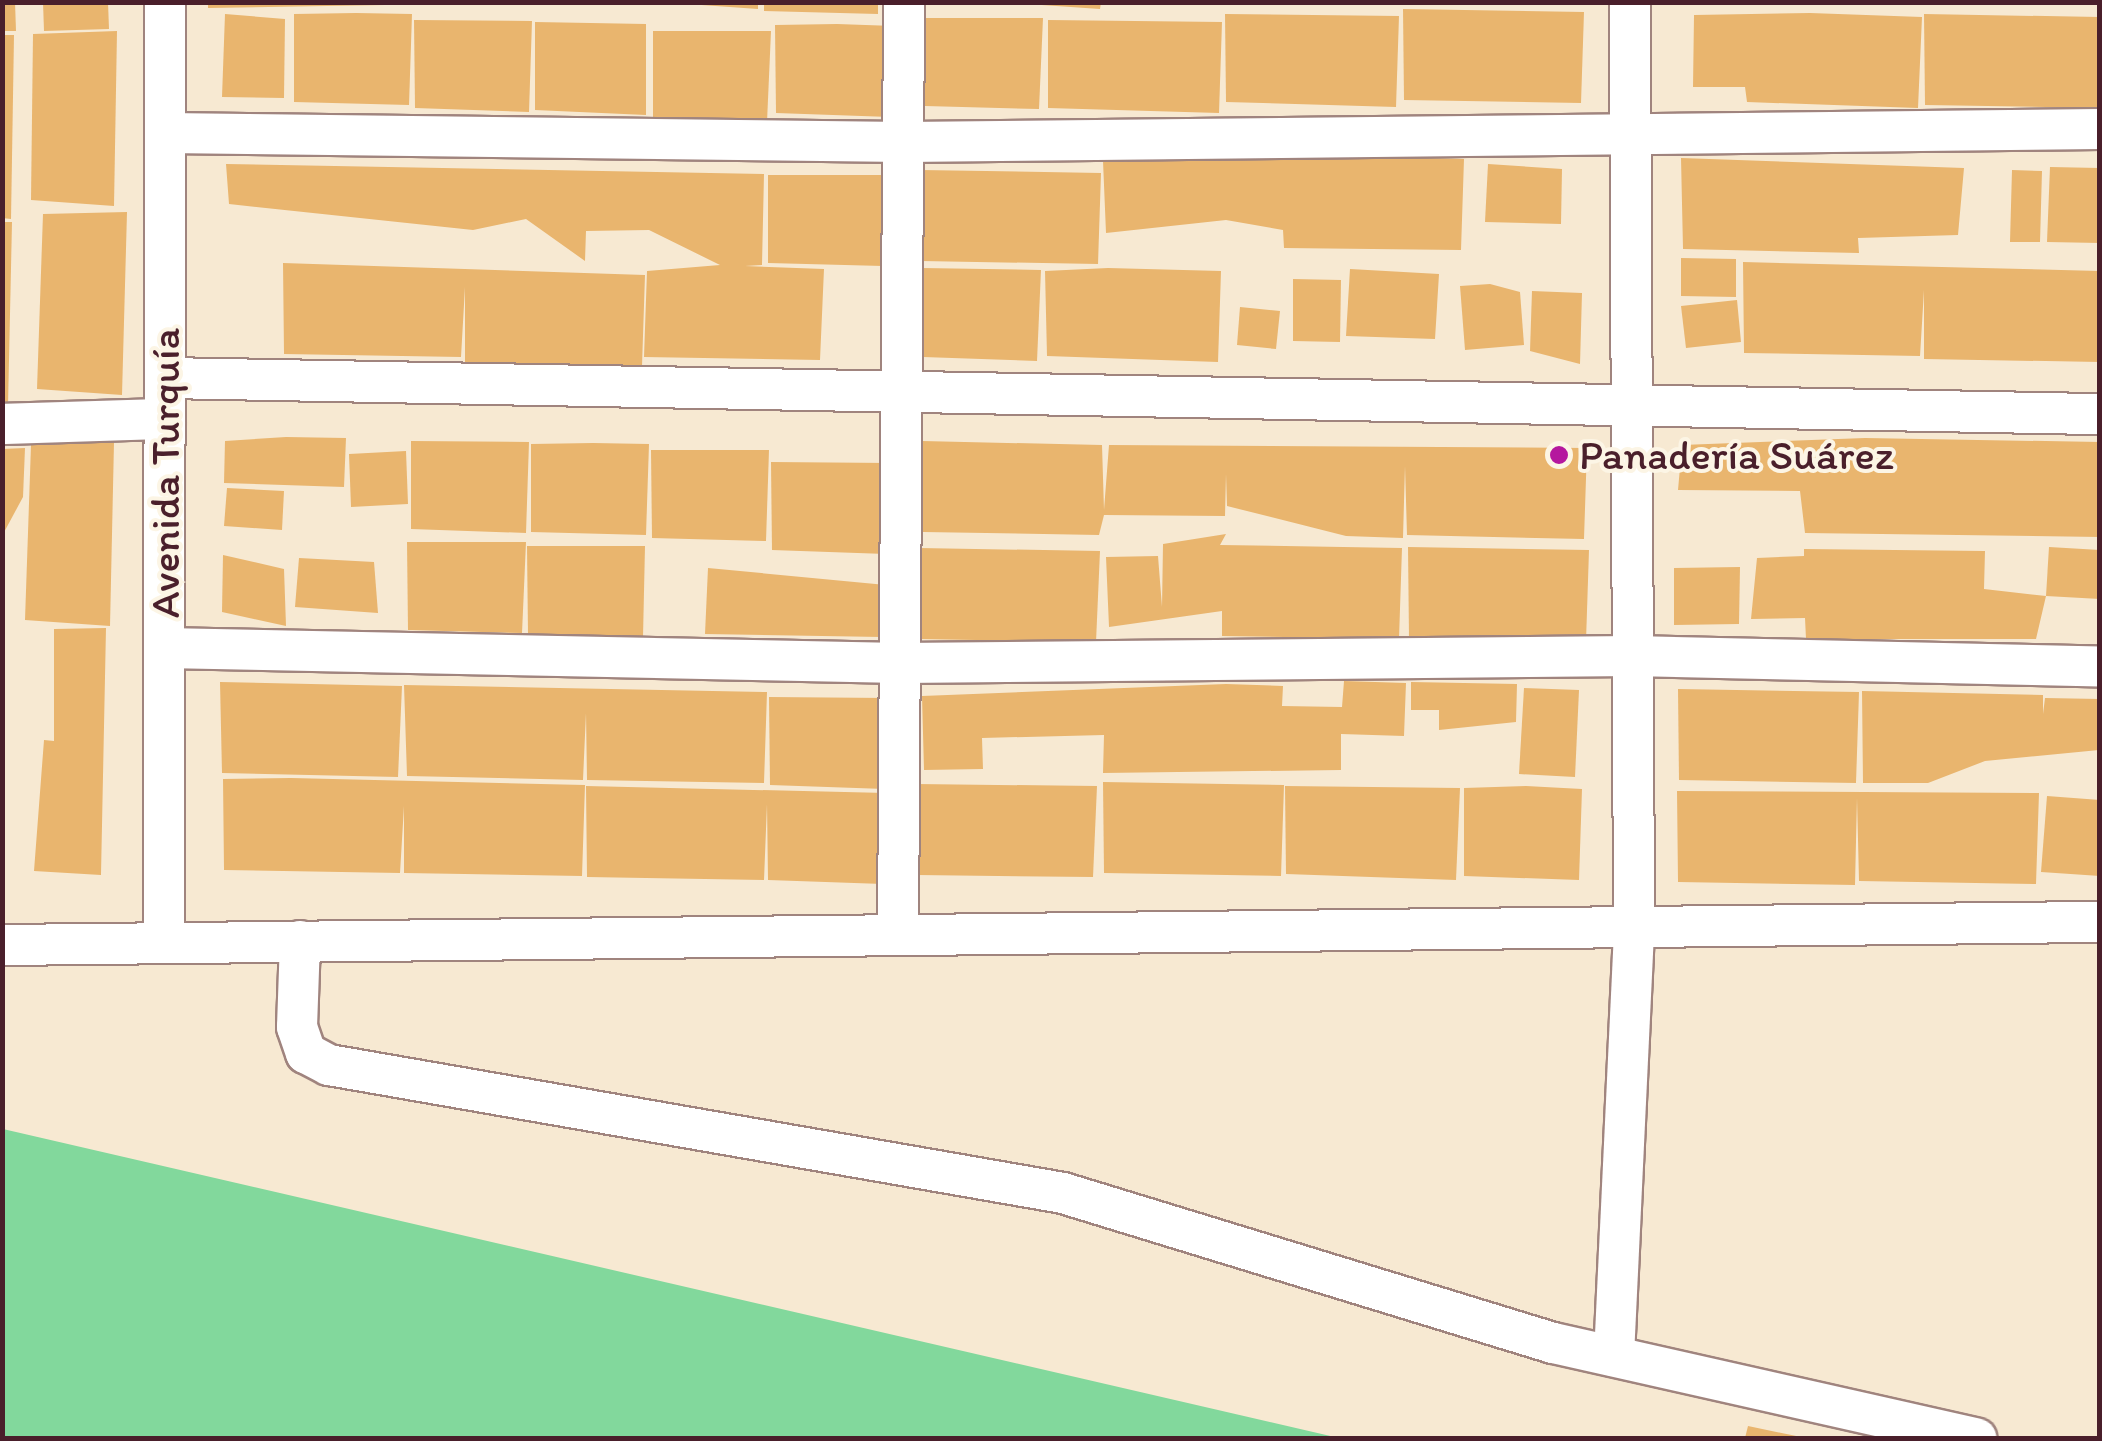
<!DOCTYPE html>
<html>
<head>
<meta charset="utf-8">
<style>
  body { margin:0 }
  #map { position:relative; width:2102px; height:1441px; overflow:hidden; background:#f7e9d2; font-family:Itim,sans-serif }
  div>[style] { position:absolute }
  .green>* { inset:0; background:#82d89c }
  .building>* { inset:0; background:#e9b56e }
  .roads { filter:drop-shadow(2px 0 #a0847e) drop-shadow(-2px 0 #a0847e) drop-shadow(0 2px #a0847e) drop-shadow(0 -2px #a0847e) }
  .street>* { height:40px; margin:-20px; padding:0 20px; transform-origin:20px; border-radius:20px; background:#fff }
  .dots>* { width:28px; height:28px; translate:-50% -50%; box-sizing:border-box; border:5px solid #fcf5e5; border-radius:50% }
  span { translate:-50% -50%; white-space:nowrap; text-align:center; line-height:1.15; -webkit-text-stroke:8px #fcf5e5; paint-order:stroke }
  .poi-label { font-size:42px; color:#4a1f2b }
  .left { translate:0 -50%; text-align:left }
  .street-label { font-size:42px; color:#4a1f2b }
  .frame { position:absolute; inset:0; border:5px solid #4a1f2b; pointer-events:none }
</style>
</head>
<body>
<div id="map">
  <div class="green">
    <i style="clip-path:polygon(3px 1129px,1339px 1438px,3px 1438px)"></i>
  </div>
  <div class="building">
    <i style="clip-path:polygon(2px 2px,15px 2px,16px 31px,2px 31px)"></i>
    <i style="clip-path:polygon(43px 2px,108px 2px,109px 29px,44px 31px)"></i>
    <i style="clip-path:polygon(208px 2px,384px 2px,385px 5px,208px 8px)"></i>
    <i style="clip-path:polygon(659px 2px,758px 2px,758px 9px)"></i>
    <i style="clip-path:polygon(764px 2px,878px 2px,878px 14px,764px 11px)"></i>
    <i style="clip-path:polygon(998px 2px,1101px 2px,1100px 9px)"></i>
    <i style="clip-path:polygon(1403px 9px,1584px 12px,1581px 103px,1404px 100px)"></i>
    <i style="clip-path:polygon(356px 13px,412px 14px,409px 105px,294px 102px,294px 14px)"></i>
    <i style="clip-path:polygon(1810px 13px,1922px 17px,1918px 108px,1747px 102px,1745px 87px,1693px 87px,1694px 15px)"></i>
    <i style="clip-path:polygon(225px 14px,285px 19px,284px 98px,222px 97px)"></i>
    <i style="clip-path:polygon(1225px 14px,1399px 16px,1396px 107px,1226px 102px)"></i>
    <i style="clip-path:polygon(1924px 14px,2100px 17px,2100px 108px,1925px 105px)"></i>
    <i style="clip-path:polygon(924px 18px,1043px 18px,1039px 109px,925px 106px)"></i>
    <i style="clip-path:polygon(414px 20px,532px 21px,529px 112px,415px 108px)"></i>
    <i style="clip-path:polygon(1048px 20px,1222px 22px,1219px 113px,1048px 108px)"></i>
    <i style="clip-path:polygon(535px 22px,646px 24px,646px 115px,535px 110px)"></i>
    <i style="clip-path:polygon(837px 24px,894px 26px,890px 117px,776px 113px,775px 25px)"></i>
    <i style="clip-path:polygon(117px 31px,114px 206px,31px 200px,33px 34px)"></i>
    <i style="clip-path:polygon(653px 31px,771px 31px,767px 122px,653px 119px)"></i>
    <i style="clip-path:polygon(2px 35px,14px 35px,11px 219px,2px 218px)"></i>
    <i style="clip-path:polygon(1351px 156px,1464px 159px,1461px 250px,1284px 248px,1283px 230px,1226px 220px,1106px 233px,1103px 161px)"></i>
    <i style="clip-path:polygon(1681px 158px,1964px 168px,1958px 235px,1858px 238px,1859px 253px,1683px 249px)"></i>
    <i style="clip-path:polygon(226px 164px,764px 174px,762px 265px,745px 266px,824px 269px,820px 360px,644px 357px,647px 271px,720px 265px,649px 230px,586px 231px,585px 261px,526px 219px,473px 230px,229px 204px)"></i>
    <i style="clip-path:polygon(1488px 164px,1562px 169px,1561px 224px,1485px 222px)"></i>
    <i style="clip-path:polygon(2050px 167px,2100px 168px,2100px 243px,2047px 242px)"></i>
    <i style="clip-path:polygon(920px 170px,1101px 173px,1098px 264px,921px 261px)"></i>
    <i style="clip-path:polygon(2012px 170px,2042px 171px,2040px 242px,2010px 242px)"></i>
    <i style="clip-path:polygon(768px 175px,886px 175px,883px 266px,768px 263px)"></i>
    <i style="clip-path:polygon(127px 212px,122px 395px,37px 389px,43px 214px)"></i>
    <i style="clip-path:polygon(2px 222px,12px 222px,8px 406px,2px 405px)"></i>
    <i style="clip-path:polygon(1681px 258px,1736px 259px,1736px 297px,1681px 296px)"></i>
    <i style="clip-path:polygon(1743px 262px,2100px 271px,2100px 362px,1924px 359px,1924px 290px,1920px 356px,1744px 353px)"></i>
    <i style="clip-path:polygon(283px 263px,645px 275px,642px 366px,465px 363px,465px 287px,461px 357px,284px 354px)"></i>
    <i style="clip-path:polygon(922px 268px,1041px 270px,1037px 361px,923px 357px)"></i>
    <i style="clip-path:polygon(1108px 268px,1221px 271px,1218px 362px,1047px 356px,1045px 271px)"></i>
    <i style="clip-path:polygon(1350px 269px,1439px 274px,1435px 339px,1346px 336px)"></i>
    <i style="clip-path:polygon(1293px 279px,1341px 280px,1340px 342px,1293px 341px)"></i>
    <i style="clip-path:polygon(1490px 284px,1520px 292px,1524px 345px,1465px 350px,1460px 286px)"></i>
    <i style="clip-path:polygon(1532px 291px,1582px 293px,1580px 364px,1530px 351px)"></i>
    <i style="clip-path:polygon(1737px 300px,1741px 342px,1686px 348px,1681px 306px)"></i>
    <i style="clip-path:polygon(1240px 307px,1280px 311px,1276px 349px,1237px 345px)"></i>
    <i style="clip-path:polygon(286px 437px,346px 438px,344px 487px,224px 483px,225px 441px)"></i>
    <i style="clip-path:polygon(1865px 438px,2100px 442px,2100px 537px,1805px 533px,1800px 491px,1678px 490px,1682px 445px)"></i>
    <i style="clip-path:polygon(411px 441px,529px 442px,526px 533px,411px 529px)"></i>
    <i style="clip-path:polygon(922px 441px,1102px 445px,1104px 510px,1109px 445px,1587px 448px,1584px 539px,1407px 535px,1405px 466px,1403px 538px,1346px 536px,1227px 506px,1226px 474px,1225px 516px,1104px 515px,1099px 535px,923px 532px)"></i>
    <i style="clip-path:polygon(114px 442px,110px 626px,25px 620px,31px 445px)"></i>
    <i style="clip-path:polygon(593px 443px,649px 444px,646px 535px,531px 532px,531px 444px)"></i>
    <i style="clip-path:polygon(25px 448px,23px 497px,2px 536px,2px 449px)"></i>
    <i style="clip-path:polygon(651px 450px,769px 450px,766px 541px,652px 538px)"></i>
    <i style="clip-path:polygon(406px 451px,408px 504px,351px 507px,349px 454px)"></i>
    <i style="clip-path:polygon(771px 462px,890px 463px,886px 554px,772px 550px)"></i>
    <i style="clip-path:polygon(227px 488px,284px 491px,282px 530px,224px 526px)"></i>
    <i style="clip-path:polygon(1226px 534px,1220px 545px,1402px 548px,1399px 639px,1222px 636px,1222px 611px,1109px 627px,1106px 557px,1158px 556px,1162px 607px,1163px 544px)"></i>
    <i style="clip-path:polygon(407px 542px,526px 542px,522px 633px,408px 630px)"></i>
    <i style="clip-path:polygon(527px 546px,645px 546px,643px 637px,528px 634px)"></i>
    <i style="clip-path:polygon(1408px 547px,1589px 550px,1586px 641px,1409px 638px)"></i>
    <i style="clip-path:polygon(2049px 547px,2100px 550px,2100px 599px,2046px 596px)"></i>
    <i style="clip-path:polygon(919px 548px,1100px 551px,1096px 642px,920px 639px)"></i>
    <i style="clip-path:polygon(1804px 549px,1985px 551px,1984px 589px,2046px 596px,2036px 639px,1806px 639px,1805px 618px,1751px 619px,1757px 558px,1804px 556px)"></i>
    <i style="clip-path:polygon(223px 555px,284px 569px,286px 626px,222px 612px)"></i>
    <i style="clip-path:polygon(299px 558px,374px 562px,378px 613px,295px 607px)"></i>
    <i style="clip-path:polygon(1740px 567px,1739px 624px,1674px 625px,1674px 568px)"></i>
    <i style="clip-path:polygon(708px 568px,886px 585px,882px 637px,705px 634px)"></i>
    <i style="clip-path:polygon(106px 628px,101px 875px,34px 871px,44px 740px,54px 741px,54px 629px)"></i>
    <i style="clip-path:polygon(1344px 681px,1406px 683px,1404px 736px,1341px 734px,1341px 770px,1103px 773px,1104px 735px,982px 738px,983px 769px,924px 770px,922px 696px,1226px 684px,1283px 686px,1282px 706px,1342px 707px)"></i>
    <i style="clip-path:polygon(220px 682px,402px 686px,398px 777px,222px 773px)"></i>
    <i style="clip-path:polygon(1411px 682px,1517px 684px,1516px 722px,1439px 730px,1439px 710px,1411px 710px)"></i>
    <i style="clip-path:polygon(404px 685px,767px 692px,764px 783px,587px 780px,586px 713px,583px 780px,407px 776px)"></i>
    <i style="clip-path:polygon(1524px 688px,1579px 690px,1575px 777px,1519px 774px)"></i>
    <i style="clip-path:polygon(1678px 689px,1859px 692px,1856px 783px,1679px 780px)"></i>
    <i style="clip-path:polygon(1862px 691px,2043px 695px,2043px 714px,2045px 698px,2100px 699px,2099px 750px,1985px 761px,1928px 783px,1863px 783px)"></i>
    <i style="clip-path:polygon(769px 697px,888px 698px,885px 789px,770px 785px)"></i>
    <i style="clip-path:polygon(291px 778px,585px 785px,582px 876px,404px 873px,404px 806px,400px 873px,224px 870px,223px 779px)"></i>
    <i style="clip-path:polygon(1103px 782px,1284px 785px,1281px 876px,1104px 873px)"></i>
    <i style="clip-path:polygon(916px 784px,1097px 786px,1093px 877px,917px 875px)"></i>
    <i style="clip-path:polygon(586px 786px,886px 793px,883px 884px,768px 880px,767px 804px,764px 880px,587px 877px)"></i>
    <i style="clip-path:polygon(1285px 786px,1460px 788px,1456px 880px,1286px 874px)"></i>
    <i style="clip-path:polygon(1526px 786px,1582px 789px,1579px 880px,1464px 876px,1464px 788px)"></i>
    <i style="clip-path:polygon(1677px 791px,2039px 793px,2036px 884px,1859px 881px,1857px 798px,1855px 885px,1678px 882px)"></i>
    <i style="clip-path:polygon(2047px 796px,2100px 800px,2100px 876px,2041px 872px)"></i>
    <i style="clip-path:polygon(1748px 1426px,1801px 1437px,1801px 1438px,1745px 1438px)"></i>
  </div>
  <div class="roads">
    <div class="street">
      <i style="left:166px;top:133px;width:739px;rotate:0.7deg"></i>
      <i style="left:905px;top:142px;width:1195px;rotate:-0.62deg"></i>
      <i style="left:166px;top:378px;width:1934px;rotate:1.07deg"></i>
      <i style="left:2px;top:424px;width:163px;rotate:-1.8deg"></i>
      <i style="left:165px;top:648px;width:736px;rotate:1.17deg"></i>
      <i style="left:901px;top:663px;width:732px;rotate:-0.55deg"></i>
      <i style="left:1633px;top:656px;width:467px;rotate:1.3deg"></i>
      <i style="left:898px;top:935px;width:933px;rotate:-89.63deg"></i>
      <i style="left:300px;top:941px;width:86px;rotate:92deg"></i>
      <i style="left:297px;top:1027px;width:28px;rotate:71deg"></i>
      <i style="left:306px;top:1053px;width:26px;rotate:28deg"></i>
      <i style="left:329px;top:1065px;width:745px;rotate:9.89deg"></i>
      <i style="left:1063px;top:1193px;width:512px;rotate:17.02deg"></i>
      <i style="left:1553px;top:1343px;width:434px;rotate:12.7deg"></i>
      <i style="left:164px;top:943px;width:941px;rotate:-89.94deg"></i>
      <i style="left:2px;top:945px;width:2098px;rotate:-0.63deg"></i>
      <i style="left:1614px;top:1356px;width:429px;rotate:-87.3deg"></i>
      <i style="left:1634px;top:927px;width:925px;rotate:-90.25deg"></i>
    </div>
  </div>
  <div class="dots">
    <i style="left:1559px;top:455px;background:#b5179e"></i>
  </div>
  <div class="poi-label">
    <span class="left" style="left:1579px;top:455px">Panadería Suárez</span>
  </div>
  <div class="street-label">
    <span style="left:165px;top:473px;rotate:-90deg">Avenida Turquía</span>
  </div>
  <div class="frame"></div>
</div>
</body>
</html>
